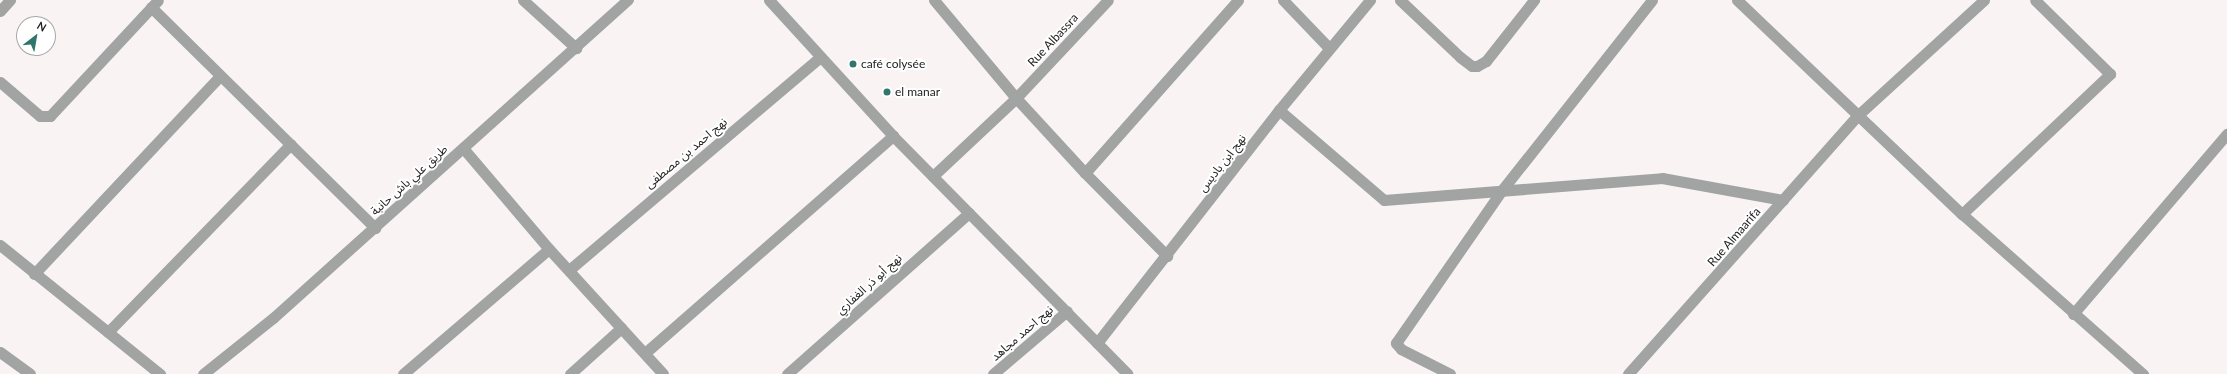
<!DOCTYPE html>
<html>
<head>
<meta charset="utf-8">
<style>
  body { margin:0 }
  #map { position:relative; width:2227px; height:374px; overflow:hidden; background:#f9f3f4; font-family:Lato,"Noto Sans Arabic",sans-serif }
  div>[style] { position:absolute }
  .service>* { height:11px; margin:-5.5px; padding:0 5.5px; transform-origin:5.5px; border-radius:5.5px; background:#a1a4a3 }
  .minor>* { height:11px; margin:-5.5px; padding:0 5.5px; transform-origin:5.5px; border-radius:5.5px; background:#a1a4a3 }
  .dots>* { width:11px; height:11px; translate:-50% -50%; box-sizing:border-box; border:2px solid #fff; border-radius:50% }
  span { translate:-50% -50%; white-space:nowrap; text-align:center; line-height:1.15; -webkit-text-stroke:4px #fff; paint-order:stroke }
  .street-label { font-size:12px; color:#242222 }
  .poi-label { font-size:12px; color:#242222 }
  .left { translate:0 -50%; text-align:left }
  .north { position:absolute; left:16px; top:16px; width:40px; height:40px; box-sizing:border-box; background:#fff; border:1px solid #a7a7a7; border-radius:50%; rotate:31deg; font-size:11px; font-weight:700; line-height:16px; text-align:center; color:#242222 }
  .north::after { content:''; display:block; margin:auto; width:14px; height:18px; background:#31766c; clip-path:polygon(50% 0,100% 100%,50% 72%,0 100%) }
</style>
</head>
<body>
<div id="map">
  <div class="service">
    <i style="left:1279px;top:110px;width:138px;rotate:40.6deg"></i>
    <i style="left:1384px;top:200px;width:279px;rotate:-4.5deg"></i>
    <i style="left:1662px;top:178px;width:123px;rotate:10.3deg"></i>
    <i style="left:1962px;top:214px;width:204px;rotate:-43.4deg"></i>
    <i style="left:2110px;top:74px;width:105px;rotate:-135.4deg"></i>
  </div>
  <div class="minor">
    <i style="left:523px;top:0;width:72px;rotate:42.2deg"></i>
    <i style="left:769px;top:0;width:184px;rotate:47.6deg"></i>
    <i style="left:893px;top:136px;width:334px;rotate:45.4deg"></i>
    <i style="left:934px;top:0;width:128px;rotate:50.1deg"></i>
    <i style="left:1016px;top:98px;width:102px;rotate:47.4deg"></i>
    <i style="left:1085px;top:173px;width:117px;rotate:45.3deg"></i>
    <i style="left:1283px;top:0;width:66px;rotate:46.2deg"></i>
    <i style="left:1400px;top:0;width:83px;rotate:43.5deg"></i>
    <i style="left:1460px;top:57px;width:15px;rotate:37deg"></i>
    <i style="left:1472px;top:66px;width:5px"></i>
    <i style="left:1477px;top:66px;width:10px;rotate:-29deg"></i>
    <i style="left:1486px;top:61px;width:78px;rotate:-51.8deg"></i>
    <i style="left:1737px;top:0;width:311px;rotate:43.6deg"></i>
    <i style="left:1962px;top:214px;width:242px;rotate:41.5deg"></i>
    <i style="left:151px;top:7px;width:315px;rotate:44.6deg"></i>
    <i style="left:0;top:11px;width:15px;rotate:-48deg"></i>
    <i style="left:0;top:82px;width:52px;rotate:40.4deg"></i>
    <i style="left:40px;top:116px;width:10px"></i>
    <i style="left:50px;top:116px;width:158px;rotate:-47deg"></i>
    <i style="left:463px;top:148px;width:133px;rotate:49.6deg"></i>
    <i style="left:549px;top:249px;width:169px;rotate:47.6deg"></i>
    <i style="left:1085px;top:173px;width:231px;rotate:-48.5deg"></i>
    <i style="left:933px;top:176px;width:114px;rotate:-43.2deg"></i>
    <i style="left:1016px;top:98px;width:134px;rotate:-46.8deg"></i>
    <i style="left:0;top:245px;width:206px;rotate:38.9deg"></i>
    <i style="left:569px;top:270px;width:329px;rotate:-40.3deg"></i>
    <i style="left:34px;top:274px;width:272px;rotate:-46.8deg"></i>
    <i style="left:2073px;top:314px;width:237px;rotate:-49.5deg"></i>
    <i style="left:108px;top:332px;width:262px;rotate:-45.8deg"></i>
    <i style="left:1097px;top:343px;width:296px;rotate:-52deg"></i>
    <i style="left:1279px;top:110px;width:143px;rotate:-50.4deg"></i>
    <i style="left:0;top:352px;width:37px;rotate:36deg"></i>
    <i style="left:645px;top:353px;width:330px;rotate:-41.2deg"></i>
    <i style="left:203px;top:374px;width:90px;rotate:-38.7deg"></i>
    <i style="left:273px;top:318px;width:477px;rotate:-41.9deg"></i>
    <i style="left:403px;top:374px;width:192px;rotate:-40.6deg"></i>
    <i style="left:570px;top:374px;width:69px;rotate:-42deg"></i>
    <i style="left:787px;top:374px;width:243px;rotate:-41.5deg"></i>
    <i style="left:993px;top:374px;width:97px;rotate:-40.4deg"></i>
    <i style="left:1450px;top:374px;width:55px;rotate:-153deg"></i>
    <i style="left:1401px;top:349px;width:8px;rotate:-130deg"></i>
    <i style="left:1396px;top:343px;width:186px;rotate:-55.3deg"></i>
    <i style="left:1502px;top:190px;width:242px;rotate:-51.7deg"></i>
    <i style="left:1628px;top:374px;width:345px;rotate:-48.4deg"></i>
    <i style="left:1857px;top:116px;width:172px;rotate:-42.4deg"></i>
  </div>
  <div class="dots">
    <i style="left:853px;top:64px;background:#31766c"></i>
    <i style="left:887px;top:92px;background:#31766c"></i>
  </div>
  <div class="street-label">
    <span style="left:1053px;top:40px;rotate:-47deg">Rue Albassra</span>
    <span style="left:686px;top:153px;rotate:-40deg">نهج احمد بن مصطفى</span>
    <span style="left:1222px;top:163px;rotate:-52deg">نهج ابن باديس</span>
    <span style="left:409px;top:180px;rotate:-42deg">طريق علي باش حانبة</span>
    <span style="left:1734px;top:237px;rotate:-49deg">Rue Almaarifa</span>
    <span style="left:869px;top:284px;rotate:-42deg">نهج أبو ذر الغفاري</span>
    <span style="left:1022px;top:333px;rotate:-41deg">نهج احمد مجاهد</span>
  </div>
  <div class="poi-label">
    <span class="left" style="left:861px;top:64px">café colysée</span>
    <span class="left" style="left:895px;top:92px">el manar</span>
  </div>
  <div class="north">N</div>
</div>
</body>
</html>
